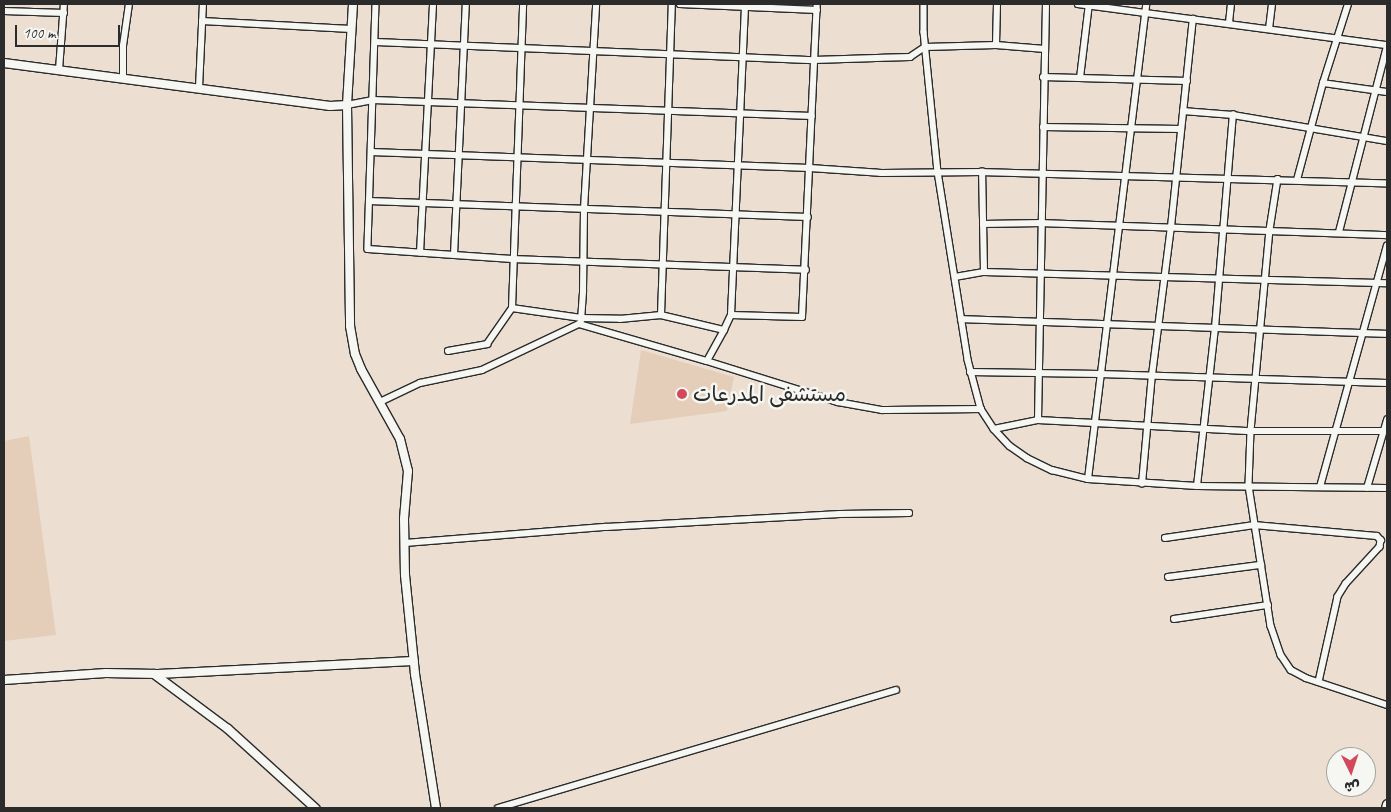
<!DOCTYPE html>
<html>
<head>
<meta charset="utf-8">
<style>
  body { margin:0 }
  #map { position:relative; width:1391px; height:812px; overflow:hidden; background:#ecdfd1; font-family:Caveat,"Playpen Sans Arabic",sans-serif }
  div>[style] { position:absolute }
  .built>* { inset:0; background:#e4ceba }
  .roads { filter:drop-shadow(1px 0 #2b2b2b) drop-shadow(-1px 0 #2b2b2b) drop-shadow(0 1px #2b2b2b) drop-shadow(0 -1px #2b2b2b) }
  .street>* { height:5.5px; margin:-2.75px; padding:0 2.75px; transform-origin:2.75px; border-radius:2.75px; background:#f6f6f2 }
  .secondary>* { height:8px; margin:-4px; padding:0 4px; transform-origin:4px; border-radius:4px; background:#f6f6f2 }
  .primary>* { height:9px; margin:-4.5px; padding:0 4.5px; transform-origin:4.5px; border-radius:4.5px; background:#f6f6f2 }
  .dots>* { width:14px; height:14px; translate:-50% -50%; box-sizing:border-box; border:2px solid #f6f6f2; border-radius:50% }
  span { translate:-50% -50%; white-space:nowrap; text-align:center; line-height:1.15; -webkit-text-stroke:5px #f6f6f2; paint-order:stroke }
  .poi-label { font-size:21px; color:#2b2b2b }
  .left { translate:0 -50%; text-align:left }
  .frame { position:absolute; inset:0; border:5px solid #2b2b2b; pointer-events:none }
  .north { position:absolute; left:1326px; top:747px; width:50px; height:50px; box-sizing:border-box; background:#f6f6f2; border:1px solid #a5a5a2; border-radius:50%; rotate:176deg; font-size:14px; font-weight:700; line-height:20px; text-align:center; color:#2b2b2b }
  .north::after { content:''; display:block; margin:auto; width:18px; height:22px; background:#d1495b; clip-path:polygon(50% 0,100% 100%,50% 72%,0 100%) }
  .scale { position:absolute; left:15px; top:25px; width:105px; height:22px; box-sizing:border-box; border:2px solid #2b2b2b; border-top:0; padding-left:6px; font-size:15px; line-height:18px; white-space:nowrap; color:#2b2b2b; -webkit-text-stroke:4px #f6f6f2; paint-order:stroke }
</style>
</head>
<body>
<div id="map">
  <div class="built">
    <i style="clip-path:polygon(641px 350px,734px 377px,727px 411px,630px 424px)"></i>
    <i style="clip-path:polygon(29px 436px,56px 635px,4px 641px,4px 441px)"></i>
  </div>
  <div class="roads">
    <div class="street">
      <i style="left:376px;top:4px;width:245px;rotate:91.9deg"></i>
      <i style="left:368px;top:249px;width:144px;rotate:4deg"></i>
      <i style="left:512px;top:259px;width:294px;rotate:2.1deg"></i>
      <i style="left:680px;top:4px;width:137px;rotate:2.5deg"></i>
      <i style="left:924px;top:4px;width:28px;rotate:90deg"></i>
      <i style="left:924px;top:32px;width:141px;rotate:84.3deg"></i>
      <i style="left:938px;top:172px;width:190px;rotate:80.9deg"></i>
      <i style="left:968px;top:360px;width:51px;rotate:75.1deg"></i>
      <i style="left:981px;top:409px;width:24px;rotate:57deg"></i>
      <i style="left:994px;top:429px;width:23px;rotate:47deg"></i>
      <i style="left:1010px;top:446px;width:21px;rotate:35deg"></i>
      <i style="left:1027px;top:458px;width:28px;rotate:26deg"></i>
      <i style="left:1052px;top:470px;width:37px;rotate:14deg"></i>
      <i style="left:1088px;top:479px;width:109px;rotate:3.7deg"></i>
      <i style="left:1197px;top:486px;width:190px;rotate:0.6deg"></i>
      <i style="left:1078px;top:4px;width:312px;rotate:7.6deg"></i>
      <i style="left:4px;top:11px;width:60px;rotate:1.9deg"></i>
      <i style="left:202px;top:21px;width:149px;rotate:3.1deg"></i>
      <i style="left:1229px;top:23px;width:19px;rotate:-84deg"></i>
      <i style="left:1269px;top:29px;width:25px;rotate:-83deg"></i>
      <i style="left:376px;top:42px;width:438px;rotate:2.4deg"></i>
      <i style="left:814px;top:60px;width:96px;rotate:-1.8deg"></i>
      <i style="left:910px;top:57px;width:18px;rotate:-34deg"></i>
      <i style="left:925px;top:47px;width:71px;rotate:-1.6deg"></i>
      <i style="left:996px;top:45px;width:49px;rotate:4.7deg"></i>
      <i style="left:996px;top:45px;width:41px;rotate:-88.6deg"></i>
      <i style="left:59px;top:70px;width:66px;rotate:-85.7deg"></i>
      <i style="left:1043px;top:77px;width:144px;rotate:1.6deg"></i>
      <i style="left:123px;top:78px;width:32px;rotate:-90deg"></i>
      <i style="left:123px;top:46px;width:42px;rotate:-81.9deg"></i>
      <i style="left:1080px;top:78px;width:75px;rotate:-83.1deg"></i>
      <i style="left:1323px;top:83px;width:65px;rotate:8deg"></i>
      <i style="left:199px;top:88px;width:84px;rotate:-87.3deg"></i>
      <i style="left:347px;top:105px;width:26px;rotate:-11deg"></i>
      <i style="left:373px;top:100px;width:439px;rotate:2.1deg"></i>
      <i style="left:1183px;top:111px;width:50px;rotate:4.6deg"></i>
      <i style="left:1233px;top:115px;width:156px;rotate:9.6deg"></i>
      <i style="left:1043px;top:127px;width:138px;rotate:0.8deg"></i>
      <i style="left:371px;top:152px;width:439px;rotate:2.1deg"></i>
      <i style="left:810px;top:168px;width:72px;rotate:4deg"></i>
      <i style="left:882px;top:173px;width:100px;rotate:-0.6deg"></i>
      <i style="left:982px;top:172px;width:405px;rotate:1.6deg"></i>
      <i style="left:1278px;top:179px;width:52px;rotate:98.9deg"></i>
      <i style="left:1270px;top:230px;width:202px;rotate:95.4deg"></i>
      <i style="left:1251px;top:431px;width:55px;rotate:92.1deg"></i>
      <i style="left:1249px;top:486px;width:142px;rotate:81.1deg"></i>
      <i style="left:1271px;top:626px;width:31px;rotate:71deg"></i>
      <i style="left:1281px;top:655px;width:18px;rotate:56deg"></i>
      <i style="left:1291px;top:670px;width:17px;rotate:28deg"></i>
      <i style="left:1306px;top:678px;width:85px;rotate:18.4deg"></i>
      <i style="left:1297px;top:180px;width:100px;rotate:-75deg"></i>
      <i style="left:1323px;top:83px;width:83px;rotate:-72.4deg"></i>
      <i style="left:369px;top:201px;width:439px;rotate:2.1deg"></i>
      <i style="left:983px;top:224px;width:59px;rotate:-1deg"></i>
      <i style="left:1042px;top:223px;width:345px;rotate:2deg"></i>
      <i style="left:1339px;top:232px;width:191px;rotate:-75.5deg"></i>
      <i style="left:420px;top:253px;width:249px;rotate:-87deg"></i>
      <i style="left:454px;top:255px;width:251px;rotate:-87.3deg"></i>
      <i style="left:984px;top:272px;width:403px;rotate:1.6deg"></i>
      <i style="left:955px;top:277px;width:29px;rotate:-10deg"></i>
      <i style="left:984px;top:272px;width:100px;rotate:-91.1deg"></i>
      <i style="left:512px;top:308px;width:304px;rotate:-87.9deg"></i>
      <i style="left:661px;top:315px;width:311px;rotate:-88deg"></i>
      <i style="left:731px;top:315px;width:311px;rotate:-87.4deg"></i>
      <i style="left:961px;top:319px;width:426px;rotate:2deg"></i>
      <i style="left:581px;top:321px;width:30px;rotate:-86deg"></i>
      <i style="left:583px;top:291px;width:82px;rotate:-89.3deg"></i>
      <i style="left:584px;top:209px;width:205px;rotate:-86.6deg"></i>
      <i style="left:448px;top:351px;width:40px;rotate:-10deg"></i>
      <i style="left:487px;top:344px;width:44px;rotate:-55.2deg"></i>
      <i style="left:512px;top:308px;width:70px;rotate:8.2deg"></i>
      <i style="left:581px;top:318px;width:39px;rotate:1deg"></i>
      <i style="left:620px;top:319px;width:41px;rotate:-5.6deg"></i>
      <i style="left:661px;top:315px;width:65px;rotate:13.4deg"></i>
      <i style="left:724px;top:330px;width:17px;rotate:-65deg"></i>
      <i style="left:731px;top:315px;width:71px;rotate:1.6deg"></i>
      <i style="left:802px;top:317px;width:313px;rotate:-87.3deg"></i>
      <i style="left:707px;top:361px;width:35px;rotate:-61deg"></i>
      <i style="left:970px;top:372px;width:130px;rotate:0.9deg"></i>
      <i style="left:1100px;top:374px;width:287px;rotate:1.8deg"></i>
      <i style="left:380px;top:402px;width:44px;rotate:-25.4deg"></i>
      <i style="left:420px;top:383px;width:63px;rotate:-11.8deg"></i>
      <i style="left:482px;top:370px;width:107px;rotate:-25.4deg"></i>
      <i style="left:579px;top:324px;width:133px;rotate:16.1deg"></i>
      <i style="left:707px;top:361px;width:137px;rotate:17.4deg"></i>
      <i style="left:838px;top:402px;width:45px;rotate:10.3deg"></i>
      <i style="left:882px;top:410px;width:99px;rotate:-0.6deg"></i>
      <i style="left:1038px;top:420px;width:416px;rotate:-88.9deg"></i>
      <i style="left:994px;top:429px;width:45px;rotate:-11.6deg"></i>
      <i style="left:1038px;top:420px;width:213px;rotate:3deg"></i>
      <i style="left:1251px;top:431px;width:136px"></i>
      <i style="left:1088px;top:479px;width:479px;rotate:-83deg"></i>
      <i style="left:1142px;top:484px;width:109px;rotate:-84.8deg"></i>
      <i style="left:1152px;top:375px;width:149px;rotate:-82.7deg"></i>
      <i style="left:1171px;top:227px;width:209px;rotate:-84deg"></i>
      <i style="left:1197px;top:486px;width:159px;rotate:-83.5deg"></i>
      <i style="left:1215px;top:328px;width:214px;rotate:-85.2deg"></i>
      <i style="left:1320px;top:487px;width:250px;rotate:-74.5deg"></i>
      <i style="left:1367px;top:488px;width:71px;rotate:-73.6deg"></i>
      <i style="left:1165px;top:538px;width:90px;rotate:-8.3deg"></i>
      <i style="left:1254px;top:525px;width:123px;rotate:5.1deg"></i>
      <i style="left:1377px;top:536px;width:6px;rotate:45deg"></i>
      <i style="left:1381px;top:540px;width:7px;rotate:98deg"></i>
      <i style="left:1380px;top:547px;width:50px;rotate:132.6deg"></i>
      <i style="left:1346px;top:584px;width:15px;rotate:122deg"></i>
      <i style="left:1338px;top:597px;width:87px;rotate:102.6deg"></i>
      <i style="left:405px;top:543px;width:202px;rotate:-4.6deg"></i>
      <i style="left:606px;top:527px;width:234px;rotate:-3.2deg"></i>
      <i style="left:840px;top:514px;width:69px;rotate:-0.8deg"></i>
      <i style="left:1168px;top:577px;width:94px;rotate:-7.4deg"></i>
      <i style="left:1174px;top:619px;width:95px;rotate:-8.5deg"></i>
      <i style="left:498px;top:808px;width:415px;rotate:-16.5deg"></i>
    </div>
    <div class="secondary">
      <i style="left:353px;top:4px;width:101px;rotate:93.4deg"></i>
      <i style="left:347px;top:105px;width:221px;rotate:89.2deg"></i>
      <i style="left:350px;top:326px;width:28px;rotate:80deg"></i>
      <i style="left:355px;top:354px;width:16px;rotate:68deg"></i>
      <i style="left:361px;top:369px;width:80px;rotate:60.9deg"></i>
      <i style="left:400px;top:439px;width:33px;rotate:76deg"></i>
      <i style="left:408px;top:471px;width:48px;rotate:94.8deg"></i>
      <i style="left:404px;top:519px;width:56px;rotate:89deg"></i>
      <i style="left:405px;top:575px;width:100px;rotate:84.2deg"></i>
      <i style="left:415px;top:674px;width:136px;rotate:81.1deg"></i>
      <i style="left:4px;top:63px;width:329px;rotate:7.5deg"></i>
      <i style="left:330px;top:106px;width:17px;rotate:-3deg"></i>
      <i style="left:154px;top:674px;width:92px;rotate:36.6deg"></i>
      <i style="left:228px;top:729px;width:118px;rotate:42.2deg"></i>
      <i style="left:4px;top:680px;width:102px;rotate:-3.9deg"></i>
      <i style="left:106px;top:673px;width:51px;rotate:1.1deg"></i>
      <i style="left:157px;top:674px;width:257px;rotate:-2.9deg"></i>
    </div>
    <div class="primary">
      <i style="left:1386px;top:808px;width:4px;rotate:-76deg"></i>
    </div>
  </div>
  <div class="dots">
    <i style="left:682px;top:394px;background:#d1495b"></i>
  </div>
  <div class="poi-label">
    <span class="left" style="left:693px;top:394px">مستشفى المدرعات</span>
  </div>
  <div class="frame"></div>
  <div class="north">ش</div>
  <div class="scale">100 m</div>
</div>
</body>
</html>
